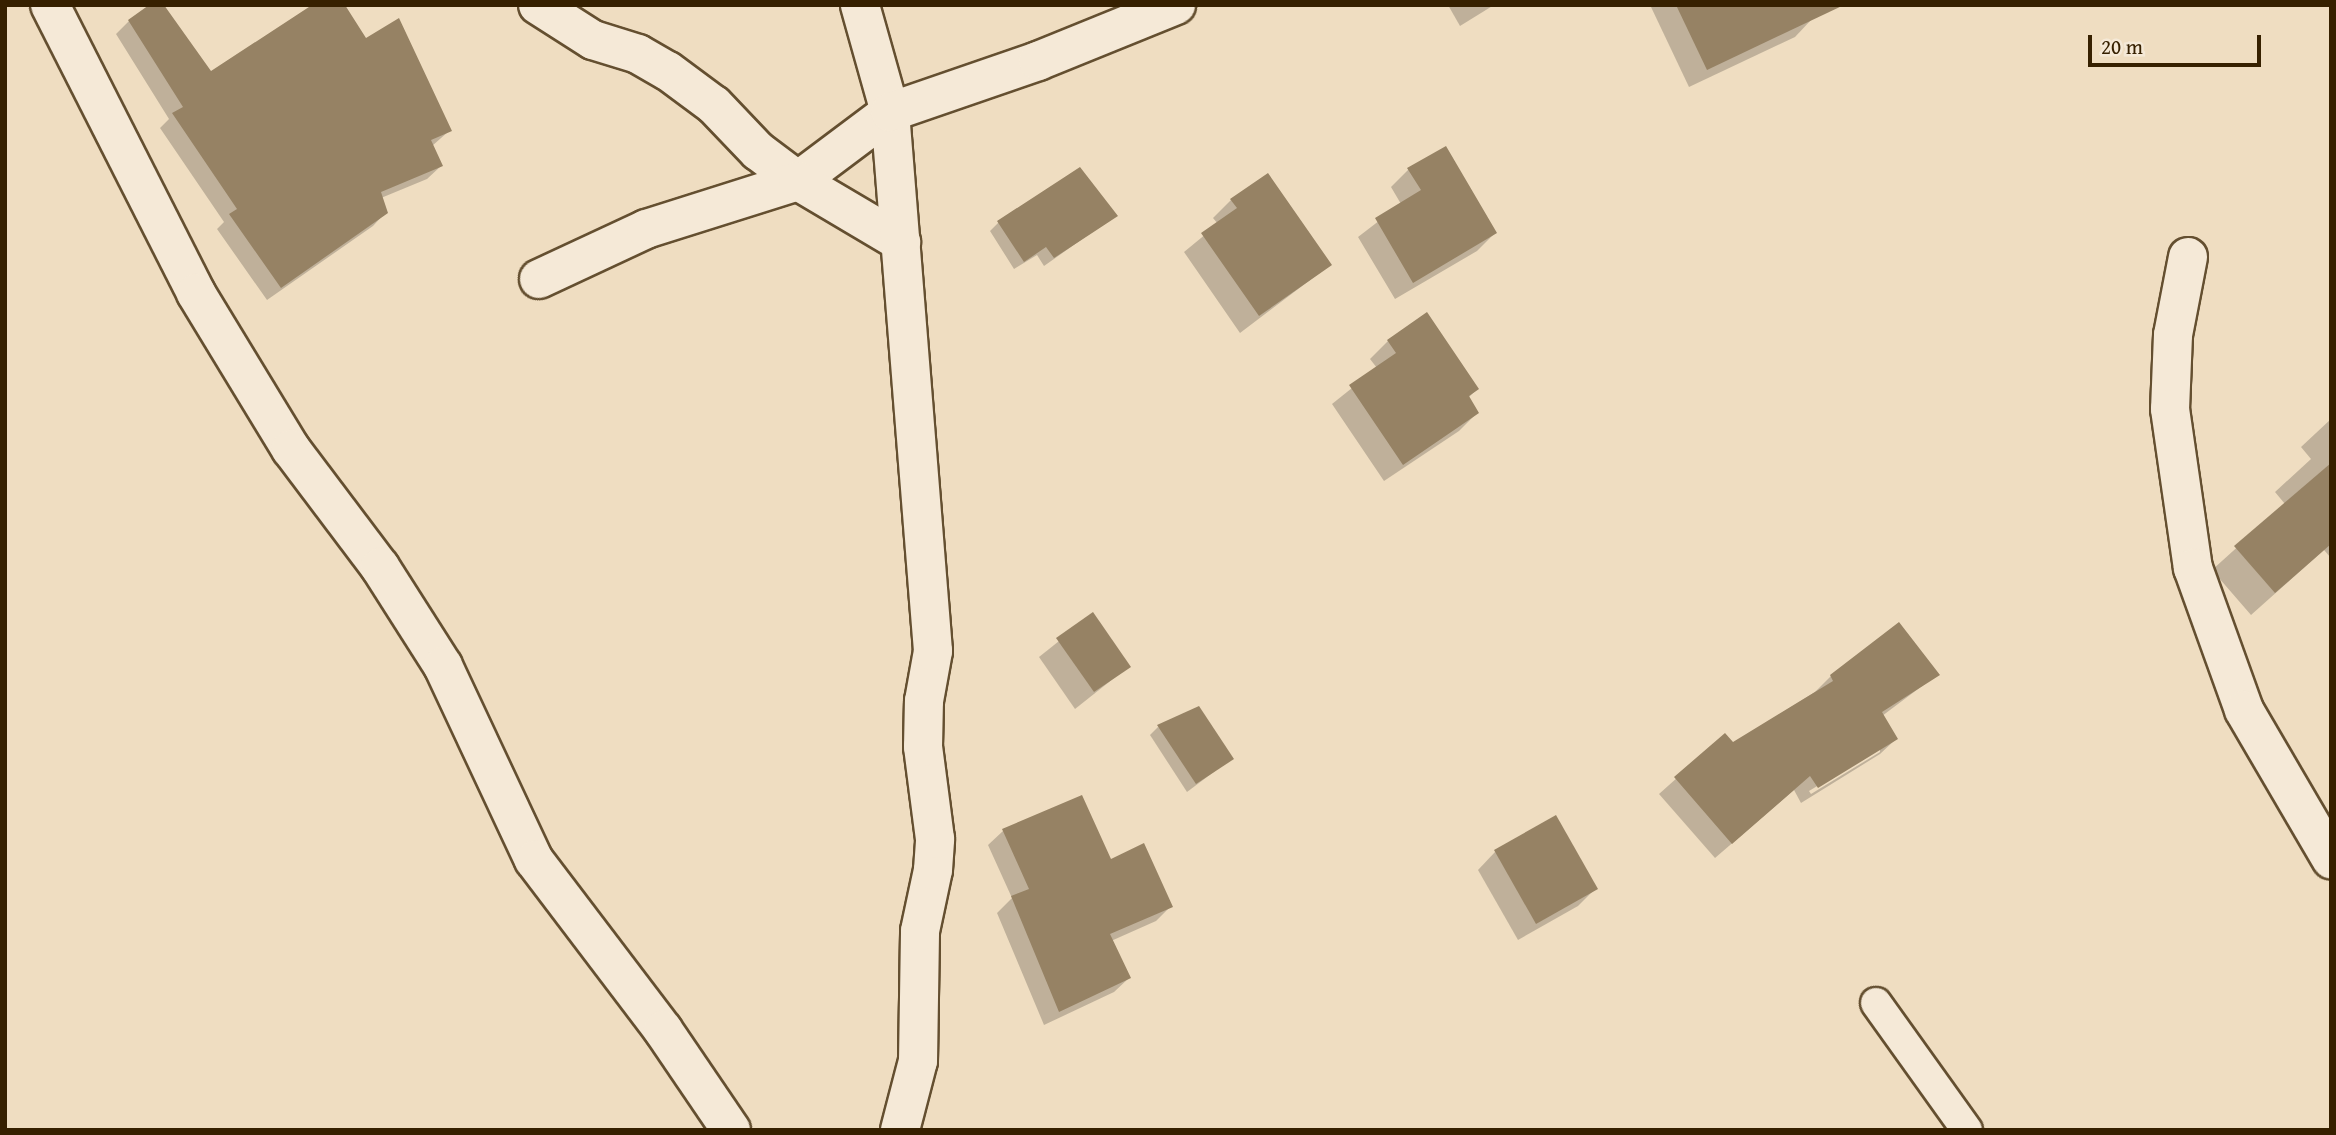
<!DOCTYPE html>
<html>
<head>
<meta charset="utf-8">
<style>
  body { margin:0 }
  #map { position:relative; width:2336px; height:1135px; overflow:hidden; background:#efddc1; font-family:"Gentium Book Plus",serif }
  div>[style] { position:absolute }
  .shadow>* { inset:0; background:#0003 }
  .building>* { inset:0; background:#968264 }
  .roads { filter:drop-shadow(2px 0 #644f30) drop-shadow(-2px 0 #644f30) drop-shadow(0 2px #644f30) drop-shadow(0 -2px #644f30) }
  .lane>* { height:30px; margin:-15px; padding:0 15px; transform-origin:15px; border-radius:15px; background:#f5e9d7 }
  .street>* { height:38px; margin:-19px; padding:0 19px; transform-origin:19px; border-radius:19px; background:#f5e9d7 }
  span { translate:-50% -50%; white-space:nowrap; text-align:center; line-height:1.15; -webkit-text-stroke:5px #f5e9d7; paint-order:stroke }
  .frame { position:absolute; inset:0; border:7px solid #362000; pointer-events:none }
  .scale { position:absolute; left:2088px; top:35px; width:173px; height:32px; box-sizing:border-box; border:4px solid #362000; border-top:0; padding-left:9px; font-size:21px; line-height:24px; white-space:nowrap; color:#362000; -webkit-text-stroke:5px #f5e9d7; paint-order:stroke }
</style>
</head>
<body>
<div id="map">
  <div class="shadow">
    <i style="clip-path:polygon(1448px 5px,1494px 5px,1460px 26px)"></i>
    <i style="clip-path:polygon(1806px 5px,1812px 19px,1795px 37px,1689px 87px,1651px 7px)"></i>
    <i style="clip-path:polygon(129px 21px,210px 74px,366px 40px,449px 131px,432px 146px,441px 166px,427px 179px,381px 198px,386px 212px,373px 226px,267px 300px,217px 229px,224px 222px,160px 128px,169px 119px,116px 34px)"></i>
    <i style="clip-path:polygon(1409px 169px,1495px 233px,1477px 251px,1395px 299px,1358px 237px,1401px 204px,1391px 187px)"></i>
    <i style="clip-path:polygon(1231px 200px,1330px 265px,1240px 333px,1184px 252px,1218px 224px,1213px 218px)"></i>
    <i style="clip-path:polygon(1115px 216px,1044px 266px,1037px 255px,1014px 269px,990px 231px,999px 222px)"></i>
    <i style="clip-path:polygon(1388px 341px,1477px 389px,1468px 398px,1477px 413px,1459px 431px,1384px 481px,1332px 404px,1377px 368px,1370px 359px)"></i>
    <i style="clip-path:polygon(2331px 419px,2331px 558px,2324px 550px,2251px 615px,2212px 570px,2285px 504px,2275px 492px,2311px 459px,2301px 447px)"></i>
    <i style="clip-path:polygon(1093px 614px,1128px 667px,1075px 709px,1039px 657px)"></i>
    <i style="clip-path:polygon(evenodd,1938px 674px,1882px 716px,1896px 739px,1880px 754px,1801px 803px,1794px 790px,1715px 858px,1659px 794px,1725px 735px,1732px 744px,1815px 692px,1831px 676px,1938px 674px,1880px 748px,1880px 752px,1811px 794px,1809px 791px,1880px 748px)"></i>
    <i style="clip-path:polygon(1158px 727px,1231px 759px,1187px 792px,1150px 735px)"></i>
    <i style="clip-path:polygon(1081px 798px,1110px 861px,1171px 906px,1156px 921px,1111px 941px,1129px 978px,1114px 992px,1044px 1025px,997px 913px,1012px 898px,988px 845px,1003px 831px)"></i>
    <i style="clip-path:polygon(1495px 852px,1596px 888px,1578px 906px,1518px 940px,1478px 870px)"></i>
  </div>
  <div class="building">
    <i style="clip-path:polygon(149px 5px,164px 5px,211px 71px,312px 5px,345px 5px,366px 38px,399px 18px,452px 131px,431px 140px,443px 166px,381px 192px,388px 213px,281px 288px,229px 214px,237px 209px,172px 113px,183px 107px,128px 20px)"></i>
    <i style="clip-path:polygon(1676px 5px,1844px 5px,1707px 70px)"></i>
    <i style="clip-path:polygon(1446px 146px,1497px 233px,1413px 283px,1375px 218px,1421px 190px,1407px 168px)"></i>
    <i style="clip-path:polygon(1080px 167px,1118px 216px,1054px 258px,1046px 247px,1024px 262px,997px 221px)"></i>
    <i style="clip-path:polygon(1268px 173px,1332px 265px,1259px 316px,1201px 233px,1237px 208px,1230px 199px)"></i>
    <i style="clip-path:polygon(1427px 312px,1479px 389px,1469px 396px,1479px 413px,1403px 465px,1349px 385px,1396px 353px,1387px 340px)"></i>
    <i style="clip-path:polygon(2331px 463px,2331px 544px,2275px 593px,2234px 546px)"></i>
    <i style="clip-path:polygon(1093px 612px,1131px 667px,1094px 692px,1056px 638px)"></i>
    <i style="clip-path:polygon(1899px 622px,1940px 675px,1882px 712px,1898px 739px,1818px 788px,1810px 776px,1732px 844px,1674px 777px,1725px 733px,1733px 742px,1833px 681px,1830px 675px)"></i>
    <i style="clip-path:polygon(1199px 706px,1234px 759px,1196px 784px,1157px 725px)"></i>
    <i style="clip-path:polygon(1082px 795px,1111px 859px,1144px 843px,1173px 907px,1110px 934px,1131px 978px,1059px 1012px,1011px 896px,1029px 889px,1002px 829px)"></i>
    <i style="clip-path:polygon(1556px 815px,1598px 889px,1536px 924px,1494px 850px)"></i>
  </div>
  <div class="roads">
    <div class="lane">
      <i style="left:1876px;top:1003px;width:156px;rotate:54.4deg"></i>
    </div>
    <div class="street">
      <i style="left:50px;top:5px;width:323px;rotate:63.1deg"></i>
      <i style="left:196px;top:293px;width:183px;rotate:58.7deg"></i>
      <i style="left:291px;top:449px;width:148px;rotate:53deg"></i>
      <i style="left:380px;top:567px;width:117px;rotate:57.5deg"></i>
      <i style="left:443px;top:666px;width:214px;rotate:64.9deg"></i>
      <i style="left:534px;top:860px;width:213px;rotate:52.8deg"></i>
      <i style="left:663px;top:1030px;width:121px;rotate:55.8deg"></i>
      <i style="left:538px;top:5px;width:65px;rotate:32.5deg"></i>
      <i style="left:593px;top:40px;width:47px;rotate:17.3deg"></i>
      <i style="left:638px;top:54px;width:34px;rotate:30deg"></i>
      <i style="left:668px;top:71px;width:57px;rotate:36.5deg"></i>
      <i style="left:714px;top:105px;width:64px;rotate:46.3deg"></i>
      <i style="left:758px;top:151px;width:50px;rotate:36.9deg"></i>
      <i style="left:798px;top:181px;width:115px;rotate:-36.9deg"></i>
      <i style="left:890px;top:112px;width:111px;rotate:-105.7deg"></i>
      <i style="left:2188px;top:257px;width:79px;rotate:100.9deg"></i>
      <i style="left:2173px;top:335px;width:74px;rotate:92.3deg"></i>
      <i style="left:2170px;top:409px;width:161px;rotate:81.8deg"></i>
      <i style="left:2193px;top:568px;width:151px;rotate:70.2deg"></i>
      <i style="left:2244px;top:710px;width:173px;rotate:59.7deg"></i>
      <i style="left:539px;top:279px;width:118px;rotate:-25deg"></i>
      <i style="left:646px;top:229px;width:159px;rotate:-17.5deg"></i>
      <i style="left:798px;top:181px;width:120px;rotate:30.6deg"></i>
      <i style="left:900px;top:1130px;width:71px;rotate:-75.4deg"></i>
      <i style="left:918px;top:1061px;width:130px;rotate:-89.1deg"></i>
      <i style="left:920px;top:931px;width:62px;rotate:-78deg"></i>
      <i style="left:933px;top:870px;width:31px;rotate:-86deg"></i>
      <i style="left:935px;top:839px;width:93px;rotate:-97.4deg"></i>
      <i style="left:923px;top:747px;width:46px;rotate:-88.8deg"></i>
      <i style="left:924px;top:701px;width:51px;rotate:-79.8deg"></i>
      <i style="left:933px;top:651px;width:541px;rotate:-94.56deg"></i>
      <i style="left:890px;top:112px;width:157px;rotate:-19deg"></i>
      <i style="left:1038px;top:61px;width:149px;rotate:-22.1deg"></i>
    </div>
  </div>
  <div class="frame"></div>
  <div class="scale">20 m</div>
</div>
</body>
</html>
